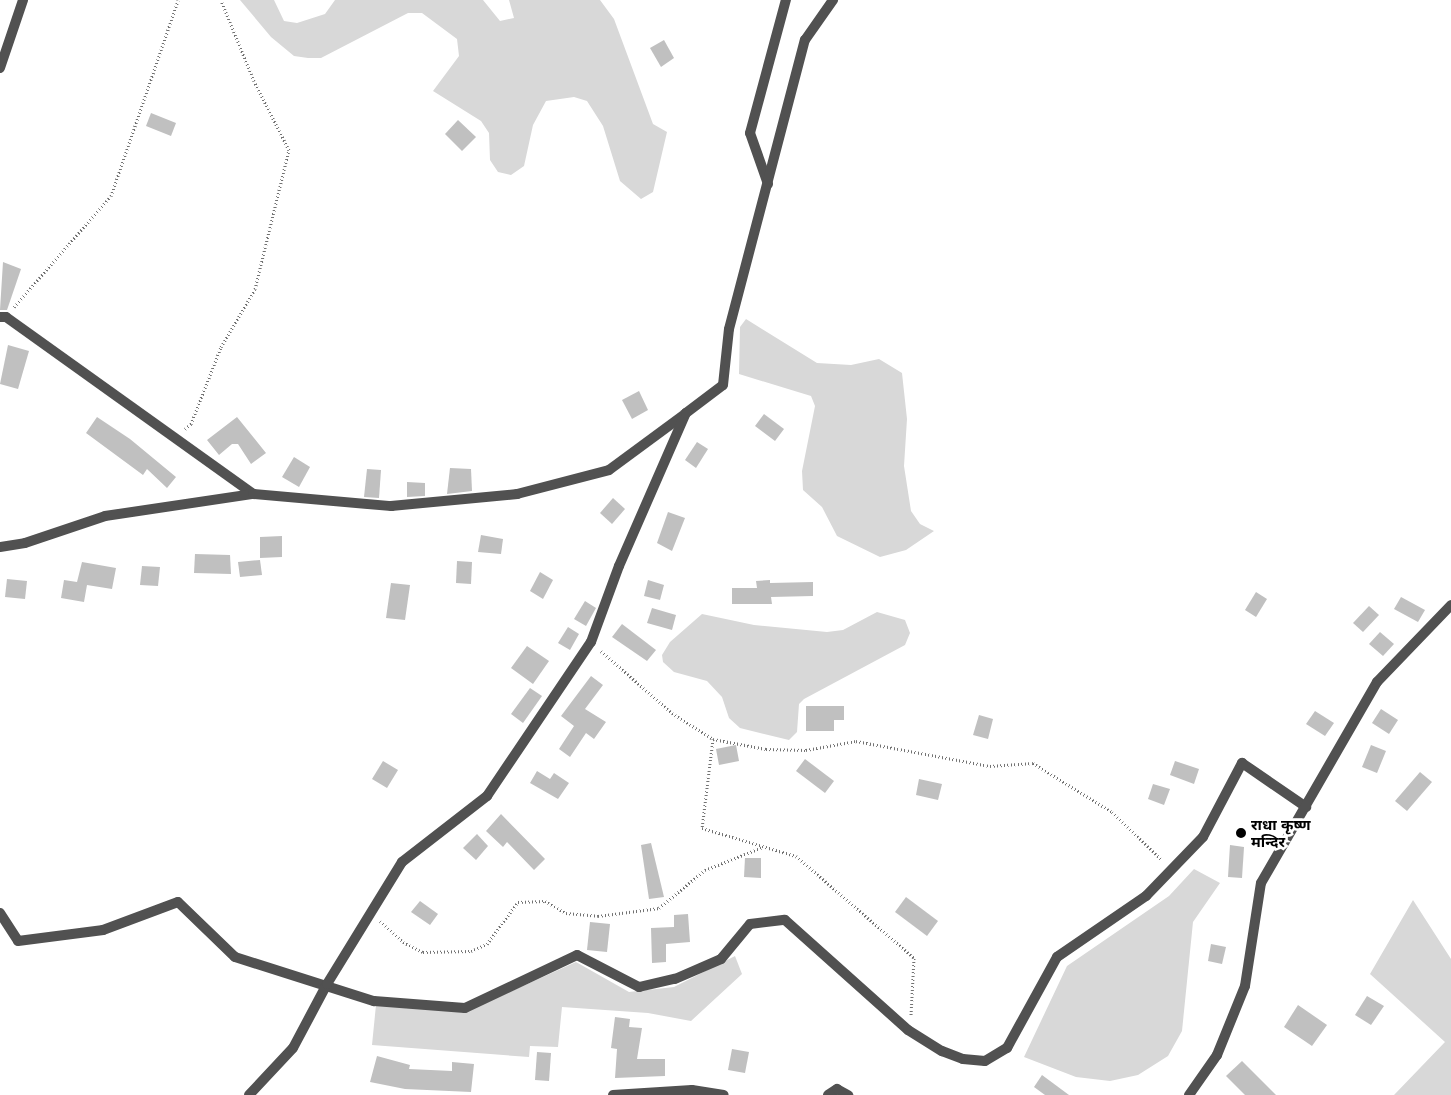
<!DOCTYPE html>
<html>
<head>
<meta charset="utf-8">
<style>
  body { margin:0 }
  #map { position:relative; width:1451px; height:1095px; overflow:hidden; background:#fff; font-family:Helvetica,"Noto Sans Devanagari",sans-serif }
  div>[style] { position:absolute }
  .green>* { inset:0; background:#d8d8d8 }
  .building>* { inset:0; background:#c0c0c0 }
  .path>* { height:3px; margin-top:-1.5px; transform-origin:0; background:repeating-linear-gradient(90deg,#737373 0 1px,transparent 0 3.5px) }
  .minor>* { height:10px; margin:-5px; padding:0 5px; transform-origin:5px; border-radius:5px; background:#515151 }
  .dots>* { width:14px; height:14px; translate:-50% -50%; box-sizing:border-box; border:2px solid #fff; border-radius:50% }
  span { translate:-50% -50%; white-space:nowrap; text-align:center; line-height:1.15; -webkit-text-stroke:5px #fff; paint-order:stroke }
  .poi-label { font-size:15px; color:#000; font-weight:700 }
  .left { translate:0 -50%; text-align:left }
</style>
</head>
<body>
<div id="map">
  <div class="green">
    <i style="clip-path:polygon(240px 0,274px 0,284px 21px,297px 23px,325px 14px,335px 0,483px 0,500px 21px,514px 18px,509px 0,600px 0,614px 19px,653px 124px,667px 132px,653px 192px,641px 199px,620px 181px,603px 126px,587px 101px,574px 97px,546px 101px,533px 125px,524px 166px,511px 175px,498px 172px,490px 160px,489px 133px,481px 121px,433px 91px,459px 56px,457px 39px,422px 13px,408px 13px,321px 58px,308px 58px,294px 56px,271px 37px)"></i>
    <i style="clip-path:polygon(746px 319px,817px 363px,851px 365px,879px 359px,902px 373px,907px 419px,904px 466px,911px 511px,920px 524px,934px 531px,906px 550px,880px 557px,837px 536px,822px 507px,803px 490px,802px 471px,815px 406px,811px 396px,739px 374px,740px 327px)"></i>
    <i style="clip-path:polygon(877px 612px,905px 620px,910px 633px,905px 645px,804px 699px,799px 704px,797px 732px,789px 740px,740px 728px,729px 718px,722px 697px,707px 681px,674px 672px,663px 662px,662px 655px,670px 642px,702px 614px,754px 625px,827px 632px,843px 630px)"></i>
    <i style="clip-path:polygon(1194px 869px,1220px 883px,1193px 922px,1182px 1031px,1168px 1056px,1138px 1075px,1110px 1081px,1076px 1077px,1024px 1057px,1067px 966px,1169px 896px)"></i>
    <i style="clip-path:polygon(1413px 900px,1451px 959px,1451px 1095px,1394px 1095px,1445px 1042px,1370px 974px)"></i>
    <i style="clip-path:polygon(735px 956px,742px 974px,691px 1021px,648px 1013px,562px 1007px,558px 1047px,530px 1046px,529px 1057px,372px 1045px,376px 1005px,465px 1012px,576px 962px,629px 992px,674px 987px)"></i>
  </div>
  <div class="building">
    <i style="clip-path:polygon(664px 40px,674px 58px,661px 67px,650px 48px)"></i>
    <i style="clip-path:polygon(151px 113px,176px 123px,171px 136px,146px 126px)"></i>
    <i style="clip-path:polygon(458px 120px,476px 137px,462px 151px,445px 134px)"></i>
    <i style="clip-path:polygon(3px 262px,21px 269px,7px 310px,0 310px)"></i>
    <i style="clip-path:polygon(8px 345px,29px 351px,18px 389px,0 384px)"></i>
    <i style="clip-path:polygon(639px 391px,648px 410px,632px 419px,622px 400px)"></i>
    <i style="clip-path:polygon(764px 414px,784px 429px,775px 441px,755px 426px)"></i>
    <i style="clip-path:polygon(97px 417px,130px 439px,176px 477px,167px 488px,147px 469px,143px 475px,86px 433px)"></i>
    <i style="clip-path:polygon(237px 417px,266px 453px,251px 464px,238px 444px,232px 444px,219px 455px,207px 440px)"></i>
    <i style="clip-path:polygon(697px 442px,708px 449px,696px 468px,685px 460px)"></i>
    <i style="clip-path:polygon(294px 457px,310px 467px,299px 487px,282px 477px)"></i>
    <i style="clip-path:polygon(450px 468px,471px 469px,472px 491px,447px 494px)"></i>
    <i style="clip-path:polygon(367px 469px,381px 470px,379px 498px,364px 497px)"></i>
    <i style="clip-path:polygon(407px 482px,425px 483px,425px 496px,407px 497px)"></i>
    <i style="clip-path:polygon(613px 498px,625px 509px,612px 524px,600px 513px)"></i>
    <i style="clip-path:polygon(668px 512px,685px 518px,672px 551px,657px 543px)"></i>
    <i style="clip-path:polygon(481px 535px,503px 539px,501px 554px,478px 552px)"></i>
    <i style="clip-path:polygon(282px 536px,282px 557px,260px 558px,260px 537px)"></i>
    <i style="clip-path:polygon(195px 554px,230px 555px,231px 574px,194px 573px)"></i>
    <i style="clip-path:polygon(260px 560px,262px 575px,240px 577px,238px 562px)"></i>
    <i style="clip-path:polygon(457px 561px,472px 562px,471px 584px,456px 583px)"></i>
    <i style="clip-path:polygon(82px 562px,116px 568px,112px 589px,87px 585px,84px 602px,61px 598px,64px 580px,77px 582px)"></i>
    <i style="clip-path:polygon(142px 566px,160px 567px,158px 586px,140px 585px)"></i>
    <i style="clip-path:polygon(540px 572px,553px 580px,543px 599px,530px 591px)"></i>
    <i style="clip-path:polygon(7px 579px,27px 581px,25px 599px,5px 597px)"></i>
    <i style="clip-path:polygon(648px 580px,664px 585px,660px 600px,644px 596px)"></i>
    <i style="clip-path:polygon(770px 580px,770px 583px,813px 582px,813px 596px,771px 597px,772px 604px,732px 604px,732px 588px,757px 588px,756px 581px)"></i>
    <i style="clip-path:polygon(391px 583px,410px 585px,405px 620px,386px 618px)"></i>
    <i style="clip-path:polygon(1256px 592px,1267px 599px,1256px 617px,1245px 610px)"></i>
    <i style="clip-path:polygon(1401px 597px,1425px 610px,1418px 622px,1394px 609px)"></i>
    <i style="clip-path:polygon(585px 601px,596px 608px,586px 626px,574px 619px)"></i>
    <i style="clip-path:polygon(1369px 606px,1379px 615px,1363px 632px,1353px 623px)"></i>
    <i style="clip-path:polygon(652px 608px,676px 615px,672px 630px,647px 623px)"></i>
    <i style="clip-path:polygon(622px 624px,656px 650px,647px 661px,612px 637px)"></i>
    <i style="clip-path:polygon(568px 627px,579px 634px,570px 650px,558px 643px)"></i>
    <i style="clip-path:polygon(1380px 632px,1394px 644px,1383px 656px,1369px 644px)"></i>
    <i style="clip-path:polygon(527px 646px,549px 661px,533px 684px,511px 668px)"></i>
    <i style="clip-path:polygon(591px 676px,603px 685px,585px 709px,606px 722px,594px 739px,586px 733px,570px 757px,559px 749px,574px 726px,561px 716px)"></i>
    <i style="clip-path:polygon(530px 688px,542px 696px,523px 723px,511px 714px)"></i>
    <i style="clip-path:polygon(806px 706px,844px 706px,844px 720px,834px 720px,834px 731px,806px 731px)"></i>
    <i style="clip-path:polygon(1381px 709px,1398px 720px,1389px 734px,1372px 723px)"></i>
    <i style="clip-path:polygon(1315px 711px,1334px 723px,1325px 736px,1306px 724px)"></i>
    <i style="clip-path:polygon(979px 715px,993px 719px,988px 739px,973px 735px)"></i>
    <i style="clip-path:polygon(736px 745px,739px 761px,719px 765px,716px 749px)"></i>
    <i style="clip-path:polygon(1371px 745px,1386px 751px,1377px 773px,1362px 767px)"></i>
    <i style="clip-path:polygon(805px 759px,834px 781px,825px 793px,796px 771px)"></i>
    <i style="clip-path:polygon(383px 761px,398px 770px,387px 788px,372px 779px)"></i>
    <i style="clip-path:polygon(1175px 761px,1199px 769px,1194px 784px,1170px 775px)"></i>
    <i style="clip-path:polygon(537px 771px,550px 779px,554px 773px,569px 783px,558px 799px,530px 783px)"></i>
    <i style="clip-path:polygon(1420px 772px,1432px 782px,1407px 811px,1395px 801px)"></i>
    <i style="clip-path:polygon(919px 779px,942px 784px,938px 800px,916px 795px)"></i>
    <i style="clip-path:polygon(1153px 784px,1170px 789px,1164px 805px,1148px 799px)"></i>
    <i style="clip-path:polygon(501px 814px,545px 859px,534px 870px,507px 842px,503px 847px,486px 831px)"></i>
    <i style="clip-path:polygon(477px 834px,488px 846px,476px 860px,463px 848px)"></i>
    <i style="clip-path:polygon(651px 843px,664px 897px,649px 899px,641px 845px)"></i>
    <i style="clip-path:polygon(1230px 845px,1244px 847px,1242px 878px,1228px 877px)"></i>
    <i style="clip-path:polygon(745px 858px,761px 858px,761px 878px,744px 877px)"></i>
    <i style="clip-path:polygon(906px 897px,938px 921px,927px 936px,895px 912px)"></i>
    <i style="clip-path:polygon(420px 901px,438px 914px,430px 925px,411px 912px)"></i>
    <i style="clip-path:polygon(688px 914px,690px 942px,666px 944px,666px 962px,652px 963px,651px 928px,674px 927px,674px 915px)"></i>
    <i style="clip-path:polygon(590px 922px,610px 924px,607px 952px,587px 950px)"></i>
    <i style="clip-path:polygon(1211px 944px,1226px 947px,1222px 964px,1208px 961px)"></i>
    <i style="clip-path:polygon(1367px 996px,1384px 1006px,1371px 1025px,1355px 1015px)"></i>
    <i style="clip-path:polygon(1298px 1005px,1327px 1025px,1312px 1046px,1284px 1027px)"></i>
    <i style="clip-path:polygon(615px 1017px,630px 1019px,629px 1027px,642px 1028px,637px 1059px,665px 1059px,665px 1076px,615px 1078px,617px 1049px,611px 1048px)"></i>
    <i style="clip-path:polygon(732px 1049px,749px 1052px,745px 1073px,728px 1070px)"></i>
    <i style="clip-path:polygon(537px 1052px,551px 1053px,549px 1081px,535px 1080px)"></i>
    <i style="clip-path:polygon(377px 1056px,410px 1065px,409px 1069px,452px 1071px,452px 1062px,474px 1064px,471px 1092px,405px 1089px,370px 1082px)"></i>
    <i style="clip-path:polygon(1242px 1061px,1276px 1095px,1245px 1095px,1226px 1076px)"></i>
    <i style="clip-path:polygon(1042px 1075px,1069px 1095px,1045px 1095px,1034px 1087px)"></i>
  </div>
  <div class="path">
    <i style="left:14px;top:307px;width:147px;rotate:-48.9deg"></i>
    <i style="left:111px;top:196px;width:207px;rotate:-71.1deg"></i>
    <i style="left:185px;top:429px;width:8px;rotate:-40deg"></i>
    <i style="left:191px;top:424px;width:83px;rotate:-68.7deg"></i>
    <i style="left:221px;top:347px;width:67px;rotate:-59.6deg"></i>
    <i style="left:255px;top:289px;width:143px;rotate:-76.3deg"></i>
    <i style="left:289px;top:150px;width:77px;rotate:-116.9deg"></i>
    <i style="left:254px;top:81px;width:87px;rotate:-112.2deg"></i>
    <i style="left:601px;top:651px;width:94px;rotate:41.1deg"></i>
    <i style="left:672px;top:713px;width:49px;rotate:32.4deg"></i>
    <i style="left:713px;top:739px;width:90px;rotate:97deg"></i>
    <i style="left:702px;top:828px;width:98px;rotate:16.6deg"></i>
    <i style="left:796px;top:856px;width:156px;rotate:40.8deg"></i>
    <i style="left:914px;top:958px;width:57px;rotate:93deg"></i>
    <i style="left:713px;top:739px;width:54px;rotate:10.7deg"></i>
    <i style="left:766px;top:749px;width:40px;rotate:1.4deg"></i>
    <i style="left:806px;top:750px;width:51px;rotate:-10.2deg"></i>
    <i style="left:856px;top:741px;width:136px;rotate:10.6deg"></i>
    <i style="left:990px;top:766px;width:43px;rotate:-4deg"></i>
    <i style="left:1033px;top:763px;width:93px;rotate:31.8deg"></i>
    <i style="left:1112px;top:812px;width:69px;rotate:43.8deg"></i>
    <i style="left:380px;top:921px;width:31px;rotate:42deg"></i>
    <i style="left:403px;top:942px;width:22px;rotate:27deg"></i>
    <i style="left:423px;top:952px;width:48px;rotate:-1.2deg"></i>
    <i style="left:471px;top:951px;width:17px;rotate:-24deg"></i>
    <i style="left:487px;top:944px;width:52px;rotate:-53.6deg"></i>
    <i style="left:518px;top:902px;width:27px;rotate:-2deg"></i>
    <i style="left:545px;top:901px;width:24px;rotate:30deg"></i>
    <i style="left:566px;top:913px;width:32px;rotate:5deg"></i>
    <i style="left:598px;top:916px;width:62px;rotate:-7.5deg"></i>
    <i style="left:659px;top:908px;width:60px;rotate:-39.6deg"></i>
    <i style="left:705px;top:870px;width:62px;rotate:-21.6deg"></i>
  </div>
  <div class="minor">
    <i style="left:0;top:68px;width:72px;rotate:-71.3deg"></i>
    <i style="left:768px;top:184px;width:54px;rotate:-109.4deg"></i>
    <i style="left:750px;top:133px;width:138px;rotate:-74.9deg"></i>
    <i style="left:0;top:317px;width:6px"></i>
    <i style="left:6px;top:317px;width:304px;rotate:35.6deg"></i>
    <i style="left:0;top:547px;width:25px;rotate:-9deg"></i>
    <i style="left:25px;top:543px;width:84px;rotate:-18.6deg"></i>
    <i style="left:105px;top:516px;width:150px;rotate:-8.5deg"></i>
    <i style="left:253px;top:494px;width:139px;rotate:5deg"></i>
    <i style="left:391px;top:506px;width:127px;rotate:-5.4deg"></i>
    <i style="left:517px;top:494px;width:95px;rotate:-14.6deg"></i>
    <i style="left:609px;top:470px;width:94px;rotate:-36.4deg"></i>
    <i style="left:0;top:913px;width:33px;rotate:57deg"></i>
    <i style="left:18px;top:941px;width:86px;rotate:-7.4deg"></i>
    <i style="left:103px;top:930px;width:80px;rotate:-20.5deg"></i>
    <i style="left:178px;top:902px;width:79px;rotate:44deg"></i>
    <i style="left:235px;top:957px;width:146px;rotate:17.6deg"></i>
    <i style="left:374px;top:1001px;width:91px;rotate:4.4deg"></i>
    <i style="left:465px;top:1008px;width:124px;rotate:-25.3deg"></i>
    <i style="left:577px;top:955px;width:70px;rotate:27.3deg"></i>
    <i style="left:639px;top:987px;width:37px;rotate:-13deg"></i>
    <i style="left:675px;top:979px;width:50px;rotate:-23.5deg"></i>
    <i style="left:721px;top:959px;width:45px;rotate:-50.4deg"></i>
    <i style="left:750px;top:924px;width:35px;rotate:-7deg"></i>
    <i style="left:785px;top:920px;width:165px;rotate:41.8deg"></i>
    <i style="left:908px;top:1030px;width:40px;rotate:32deg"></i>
    <i style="left:942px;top:1051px;width:22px;rotate:21deg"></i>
    <i style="left:963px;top:1059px;width:22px;rotate:5deg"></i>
    <i style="left:985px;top:1061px;width:26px;rotate:-31deg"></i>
    <i style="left:1007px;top:1048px;width:104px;rotate:-61.2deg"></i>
    <i style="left:1057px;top:957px;width:108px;rotate:-34.4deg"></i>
    <i style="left:1146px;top:896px;width:82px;rotate:-46deg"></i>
    <i style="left:1203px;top:837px;width:84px;rotate:-62.2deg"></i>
    <i style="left:1242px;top:763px;width:78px;rotate:34.5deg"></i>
    <i style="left:249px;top:1095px;width:64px;rotate:-46.9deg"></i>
    <i style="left:293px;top:1048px;width:72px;rotate:-62deg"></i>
    <i style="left:327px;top:984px;width:143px;rotate:-58.4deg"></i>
    <i style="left:402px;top:862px;width:108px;rotate:-37.8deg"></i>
    <i style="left:487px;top:796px;width:186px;rotate:-56deg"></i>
    <i style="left:591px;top:642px;width:81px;rotate:-69.8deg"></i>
    <i style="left:619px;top:566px;width:167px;rotate:-66.4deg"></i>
    <i style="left:686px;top:413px;width:46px;rotate:-37.1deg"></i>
    <i style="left:723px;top:385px;width:56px;rotate:-83.9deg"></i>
    <i style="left:729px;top:329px;width:299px;rotate:-75.3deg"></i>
    <i style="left:805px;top:40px;width:49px;rotate:-55deg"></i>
    <i style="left:613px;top:1095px;width:79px;rotate:-3.6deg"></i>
    <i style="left:692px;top:1090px;width:32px;rotate:9deg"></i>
    <i style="left:828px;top:1095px;width:11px;rotate:-34deg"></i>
    <i style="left:837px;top:1089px;width:13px;rotate:29deg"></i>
    <i style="left:1189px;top:1095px;width:49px;rotate:-55deg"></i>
    <i style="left:1217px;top:1055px;width:74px;rotate:-67.9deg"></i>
    <i style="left:1245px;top:986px;width:104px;rotate:-81.2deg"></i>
    <i style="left:1261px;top:883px;width:232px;rotate:-60deg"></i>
    <i style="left:1377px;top:682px;width:107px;rotate:-46.1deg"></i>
  </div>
  <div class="dots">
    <i style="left:1241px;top:833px;background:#000"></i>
  </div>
  <div class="poi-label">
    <span class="left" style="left:1251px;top:833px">राधा कृष्ण<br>मन्दिर</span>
  </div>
</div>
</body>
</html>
